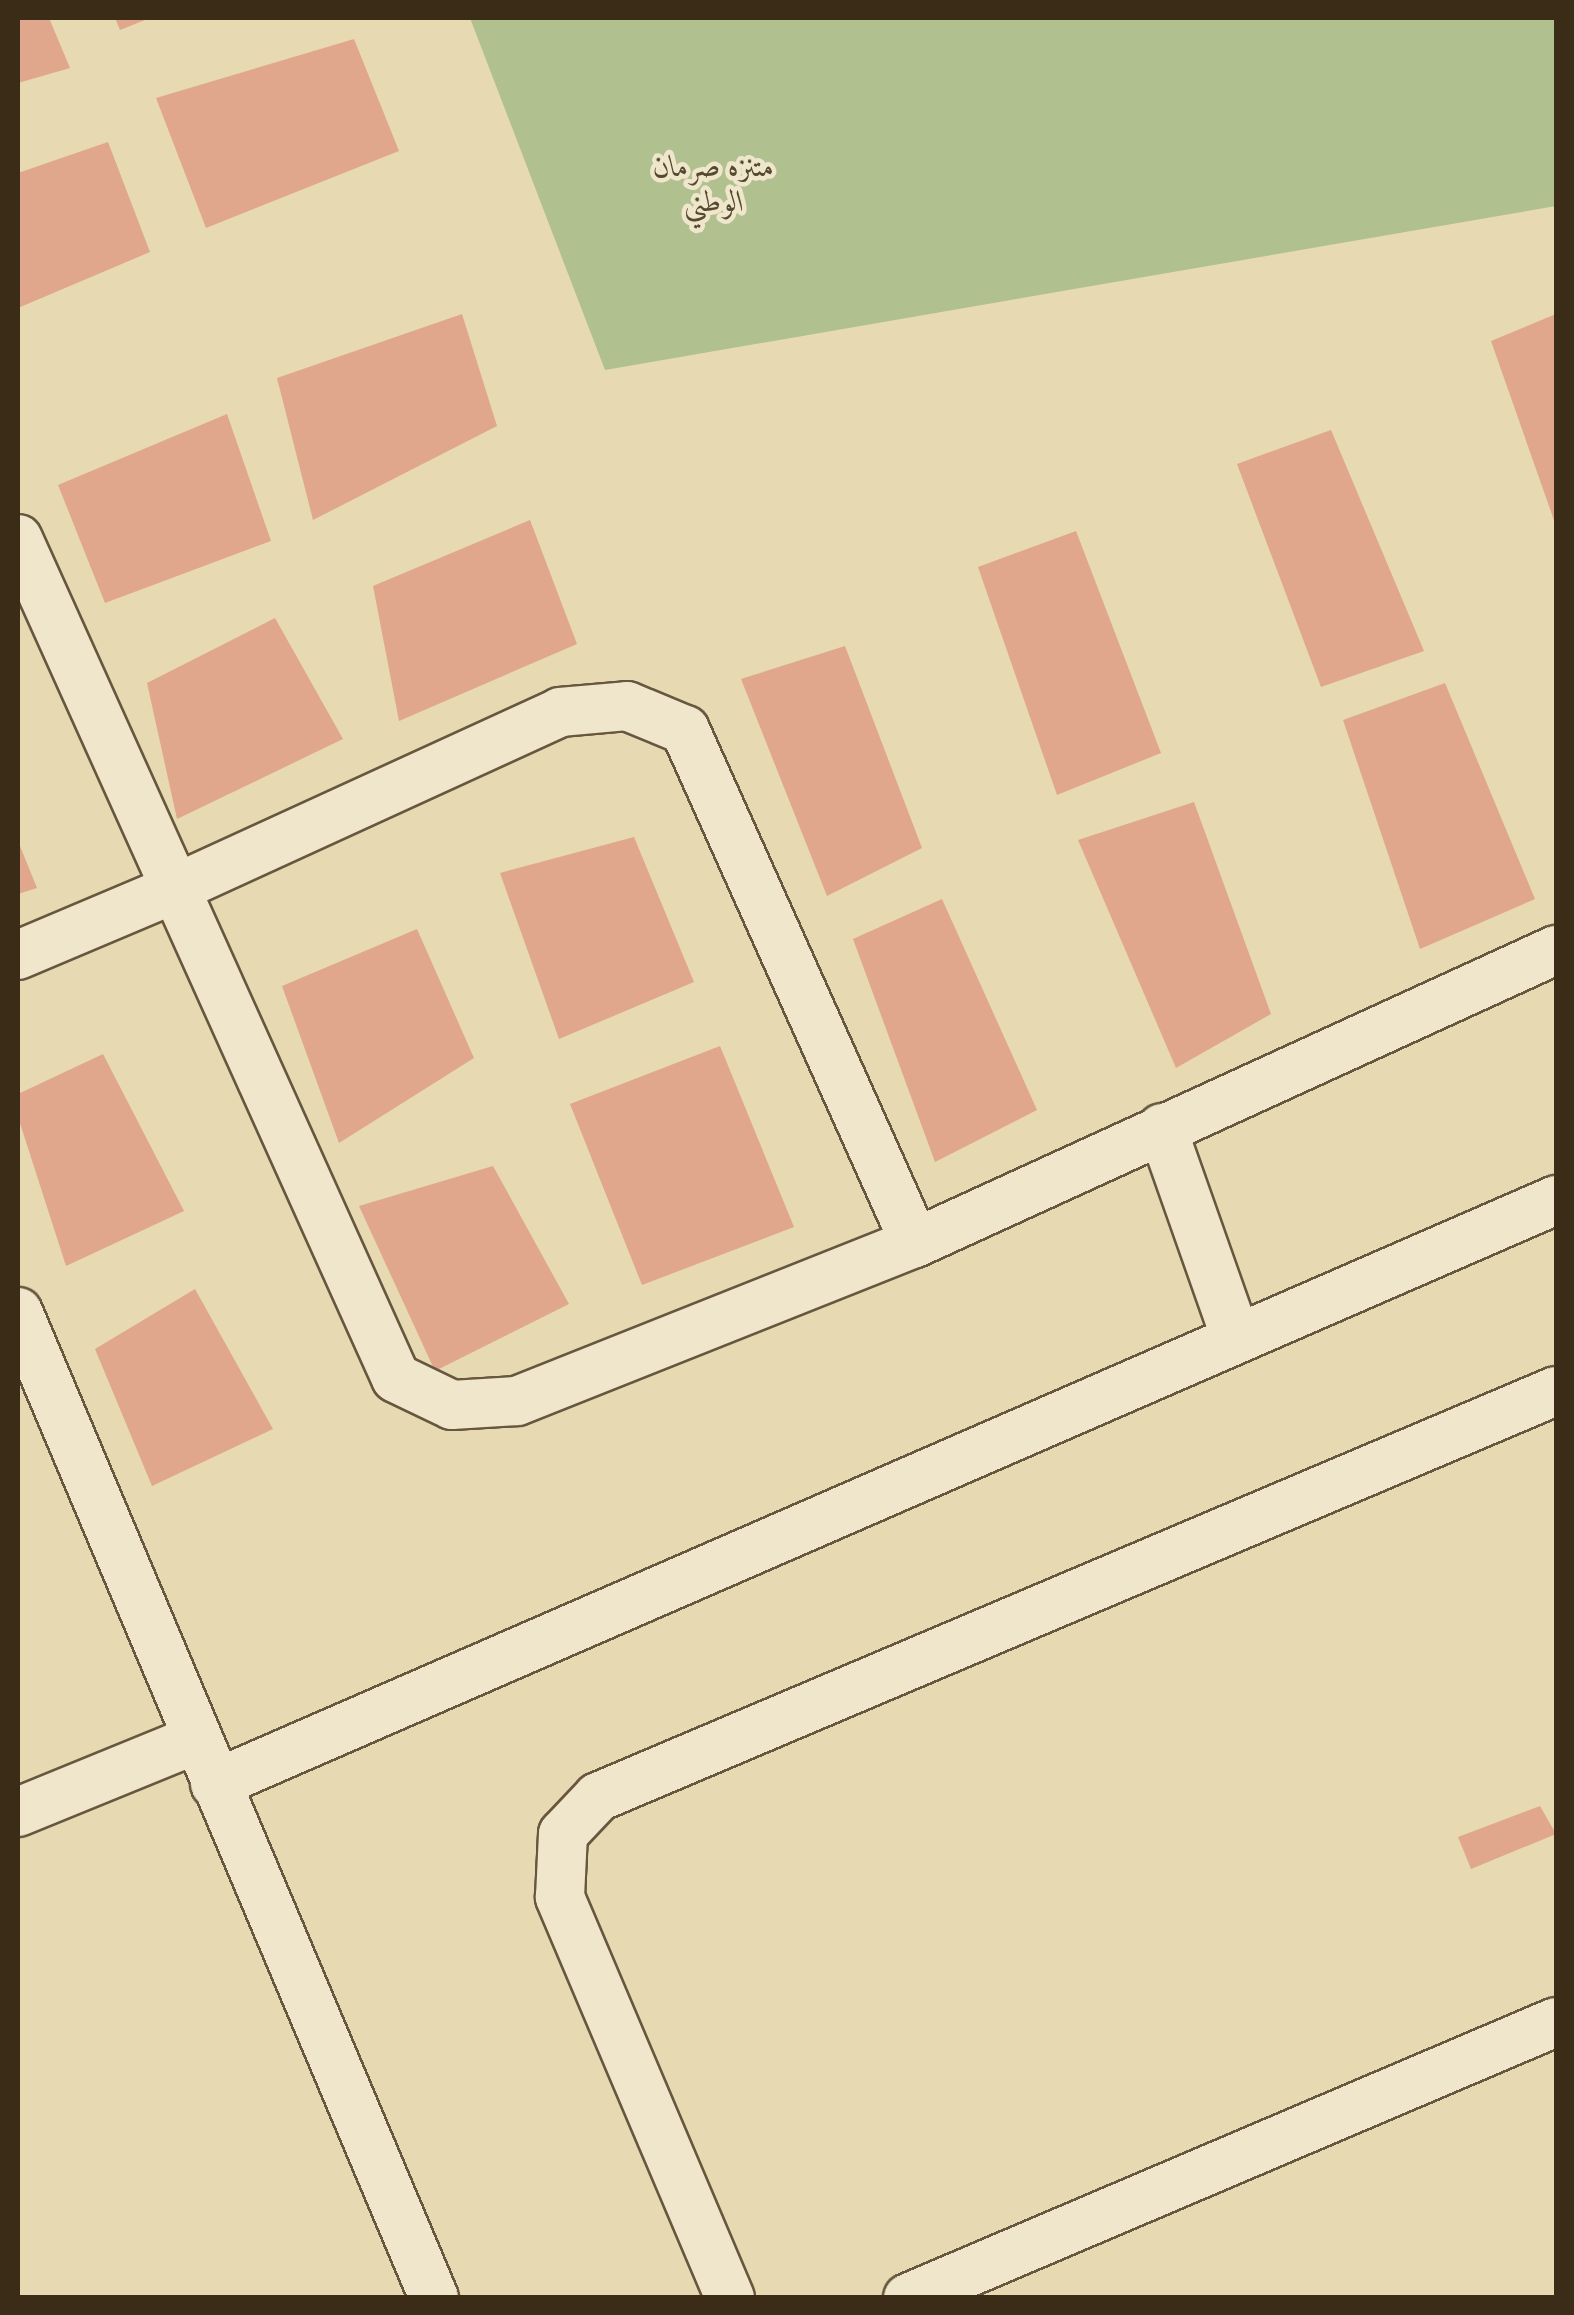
<!DOCTYPE html>
<html>
<head>
<meta charset="utf-8">
<style>
  body { margin:0 }
  #map { position:relative; width:1574px; height:2315px; overflow:hidden; background:#e7d9b1; font-family:"IM FELL Great Primer",Amiri,serif }
  div>[style] { position:absolute }
  .green>* { inset:0; background:#b1c08f }
  .building>* { inset:0; background:#e0a78d }
  .roads { filter:drop-shadow(2px 0 #66573e) drop-shadow(-2px 0 #66573e) drop-shadow(0 2px #66573e) drop-shadow(0 -2px #66573e) }
  .minor>* { height:48px; margin:-24px; padding:0 24px; transform-origin:24px; border-radius:24px; background:#efe6cc }
  span { translate:-50% -50%; white-space:nowrap; text-align:center; line-height:1.15; -webkit-text-stroke:9px #efe6cc; paint-order:stroke }
  .park-label { font-size:30px; color:#534a30; font-style:italic }
  .frame { position:absolute; inset:0; border:20px solid #3b2c18; pointer-events:none }
</style>
</head>
<body>
<div id="map">
  <div class="green">
    <i style="clip-path:polygon(470px 18px,1556px 18px,1556px 206px,605px 370px)"></i>
  </div>
  <div class="building">
    <i style="clip-path:polygon(18px 18px,49px 18px,70px 68px,18px 83px)"></i>
    <i style="clip-path:polygon(115px 18px,150px 18px,120px 30px)"></i>
    <i style="clip-path:polygon(354px 39px,399px 151px,206px 228px,156px 98px)"></i>
    <i style="clip-path:polygon(108px 142px,150px 252px,18px 308px,18px 173px)"></i>
    <i style="clip-path:polygon(462px 314px,497px 426px,313px 520px,277px 378px)"></i>
    <i style="clip-path:polygon(1556px 314px,1556px 526px,1491px 341px)"></i>
    <i style="clip-path:polygon(227px 414px,271px 541px,105px 603px,58px 485px)"></i>
    <i style="clip-path:polygon(1331px 430px,1424px 651px,1321px 687px,1237px 464px)"></i>
    <i style="clip-path:polygon(530px 520px,577px 644px,399px 721px,373px 586px)"></i>
    <i style="clip-path:polygon(1076px 531px,1161px 753px,1057px 795px,978px 567px)"></i>
    <i style="clip-path:polygon(275px 618px,343px 739px,177px 819px,147px 683px)"></i>
    <i style="clip-path:polygon(845px 646px,922px 848px,827px 896px,741px 679px)"></i>
    <i style="clip-path:polygon(1445px 683px,1535px 899px,1420px 949px,1343px 720px)"></i>
    <i style="clip-path:polygon(1194px 802px,1271px 1014px,1176px 1068px,1078px 840px)"></i>
    <i style="clip-path:polygon(634px 837px,694px 982px,559px 1039px,500px 873px)"></i>
    <i style="clip-path:polygon(18px 841px,37px 888px,18px 894px)"></i>
    <i style="clip-path:polygon(942px 899px,1037px 1110px,935px 1162px,853px 939px)"></i>
    <i style="clip-path:polygon(417px 929px,474px 1058px,339px 1143px,282px 986px)"></i>
    <i style="clip-path:polygon(720px 1046px,794px 1227px,642px 1285px,570px 1104px)"></i>
    <i style="clip-path:polygon(103px 1054px,184px 1211px,66px 1266px,18px 1117px,18px 1094px)"></i>
    <i style="clip-path:polygon(493px 1166px,569px 1304px,435px 1371px,359px 1206px)"></i>
    <i style="clip-path:polygon(195px 1289px,273px 1429px,152px 1486px,95px 1349px)"></i>
    <i style="clip-path:polygon(1540px 1806px,1556px 1834px,1471px 1869px,1458px 1837px)"></i>
  </div>
  <div class="roads">
    <div class="minor">
      <i style="left:18px;top:539px;width:920px;rotate:65.75deg"></i>
      <i style="left:396px;top:1378px;width:62px;rotate:25.7deg"></i>
      <i style="left:452px;top:1405px;width:65px;rotate:-3.5deg"></i>
      <i style="left:517px;top:1401px;width:428px;rotate:-21.7deg"></i>
      <i style="left:915px;top:1243px;width:705px;rotate:-24.57deg"></i>
      <i style="left:18px;top:955px;width:167px;rotate:-22.9deg"></i>
      <i style="left:172px;top:890px;width:427px;rotate:-24.6deg"></i>
      <i style="left:560px;top:712px;width:67px;rotate:-5.1deg"></i>
      <i style="left:627px;top:706px;width:63px;rotate:22.5deg"></i>
      <i style="left:685px;top:730px;width:562px;rotate:65.85deg"></i>
      <i style="left:1162px;top:1128px;width:223px;rotate:70.6deg"></i>
      <i style="left:18px;top:1312px;width:1070px;rotate:67.12deg"></i>
      <i style="left:215px;top:1784px;width:1463px;rotate:-23.53deg"></i>
      <i style="left:18px;top:1812px;width:193px;rotate:-22.2deg"></i>
      <i style="left:730px;top:2298px;width:436px;rotate:-113deg"></i>
      <i style="left:560px;top:1897px;width:63px;rotate:-87.3deg"></i>
      <i style="left:563px;top:1834px;width:51px;rotate:-46.6deg"></i>
      <i style="left:598px;top:1797px;width:1040px;rotate:-22.97deg"></i>
      <i style="left:908px;top:2298px;width:704px;rotate:-23.07deg"></i>
    </div>
  </div>
  <div class="park-label">
    <span style="left:714px;top:183px">متنزه صرمان<br>الوطني</span>
  </div>
  <div class="frame"></div>
</div>
</body>
</html>
